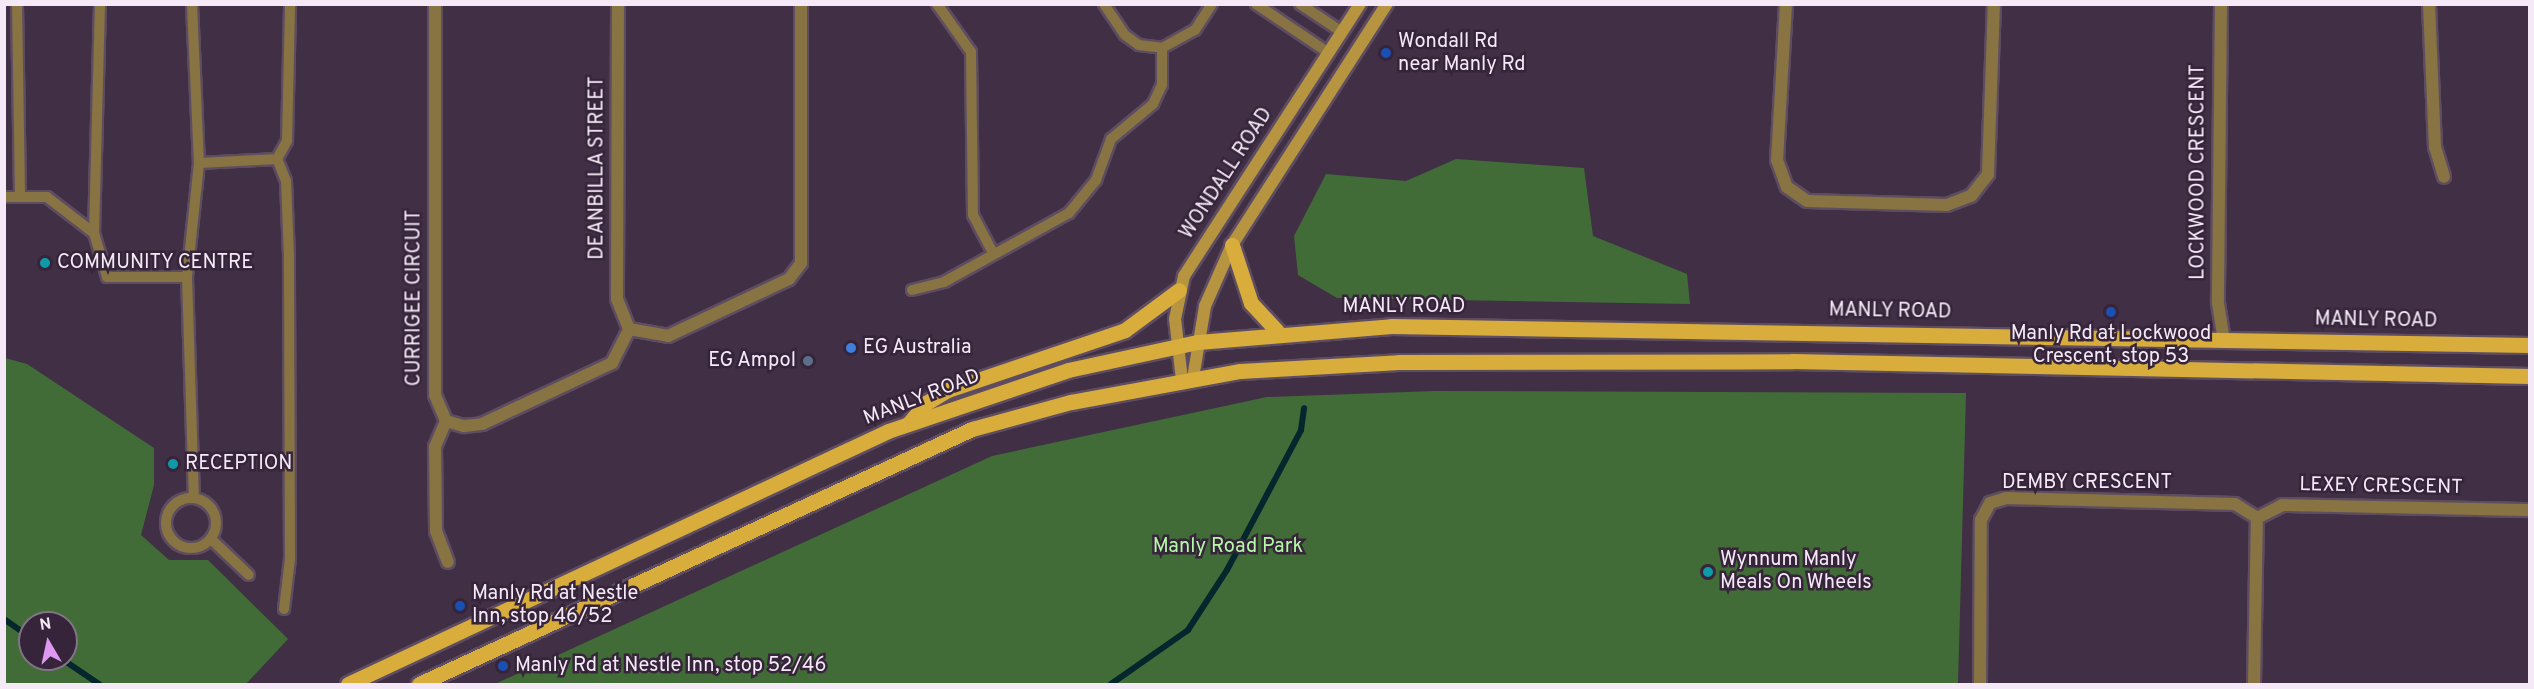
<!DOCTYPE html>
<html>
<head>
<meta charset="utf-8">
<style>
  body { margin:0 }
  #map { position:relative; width:2534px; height:689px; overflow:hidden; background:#412f45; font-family:Overpass,sans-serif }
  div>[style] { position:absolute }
  .green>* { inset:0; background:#416c38 }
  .stream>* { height:6px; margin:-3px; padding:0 3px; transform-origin:3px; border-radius:3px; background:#04262d }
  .roads { filter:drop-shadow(2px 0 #5e4d61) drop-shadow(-2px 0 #5e4d61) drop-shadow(0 2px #5e4d61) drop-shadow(0 -2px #5e4d61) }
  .lane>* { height:10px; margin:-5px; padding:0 5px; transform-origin:5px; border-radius:5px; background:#887342 }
  .lane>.ring { margin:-5px; padding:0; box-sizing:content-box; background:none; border:10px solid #887342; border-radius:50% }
  .street>* { height:12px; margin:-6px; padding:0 6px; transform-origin:6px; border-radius:6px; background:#887342 }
  .secondary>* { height:12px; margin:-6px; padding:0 6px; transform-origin:6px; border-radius:6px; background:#b69440 }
  .primary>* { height:15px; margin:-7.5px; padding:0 7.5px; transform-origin:7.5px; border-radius:7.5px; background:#d9ad3b }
  .dots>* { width:16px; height:16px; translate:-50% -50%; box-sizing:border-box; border:3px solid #36253a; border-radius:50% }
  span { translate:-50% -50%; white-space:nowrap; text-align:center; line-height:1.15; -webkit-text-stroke:5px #36253a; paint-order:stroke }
  .poi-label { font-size:20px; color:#f5e9f7 }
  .left { translate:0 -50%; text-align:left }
  .right { translate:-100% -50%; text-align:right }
  .street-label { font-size:20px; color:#f5e9f7 }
  .park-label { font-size:20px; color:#b4f9a6 }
  .frame { position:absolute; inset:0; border:6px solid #f5e9f7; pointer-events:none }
  .north { position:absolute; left:18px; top:611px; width:60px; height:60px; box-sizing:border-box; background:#36253a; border:2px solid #827386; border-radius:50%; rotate:351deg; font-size:16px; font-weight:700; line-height:24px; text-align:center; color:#f5e9f7 }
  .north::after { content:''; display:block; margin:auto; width:21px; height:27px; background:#de98f2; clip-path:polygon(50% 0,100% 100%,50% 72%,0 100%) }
</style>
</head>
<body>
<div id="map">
  <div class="green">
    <i style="clip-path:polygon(1456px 159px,1584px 168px,1593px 236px,1687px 274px,1690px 304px,1337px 298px,1298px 275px,1294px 236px,1326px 174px,1406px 181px)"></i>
    <i style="clip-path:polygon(evenodd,5px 358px,27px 364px,154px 448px,154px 485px,141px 535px,169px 560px,208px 560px,288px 639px,246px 684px,5px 684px,5px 358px,30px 623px,66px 623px,66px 659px,30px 659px,30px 623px)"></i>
    <i style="clip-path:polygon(1435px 391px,1966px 393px,1958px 684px,495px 684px,992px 456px,1267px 397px)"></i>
  </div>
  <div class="stream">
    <i style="left:4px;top:619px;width:32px;rotate:35deg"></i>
    <i style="left:62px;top:659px;width:45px;rotate:34deg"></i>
    <i style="left:1111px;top:684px;width:94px;rotate:-35deg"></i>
    <i style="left:1188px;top:630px;width:72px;rotate:-57deg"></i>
    <i style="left:1227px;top:570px;width:158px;rotate:-62.1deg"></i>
    <i style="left:1301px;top:430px;width:22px;rotate:-82deg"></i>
  </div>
  <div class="roads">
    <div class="lane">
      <i style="left:17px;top:4px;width:193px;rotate:89.1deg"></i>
      <i style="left:192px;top:4px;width:159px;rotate:87.5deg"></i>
      <i style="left:199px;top:163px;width:115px;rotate:96deg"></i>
      <i style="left:187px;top:277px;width:221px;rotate:88.2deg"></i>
      <i style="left:937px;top:4px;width:59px;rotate:54.7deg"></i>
      <i style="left:971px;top:52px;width:163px;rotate:89.3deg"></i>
      <i style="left:973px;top:215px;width:43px;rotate:62.2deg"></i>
      <i style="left:1104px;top:4px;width:37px;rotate:56deg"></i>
      <i style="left:1125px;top:35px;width:17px;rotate:36deg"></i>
      <i style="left:1139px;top:45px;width:23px;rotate:7deg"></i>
      <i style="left:1162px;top:48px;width:38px;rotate:-29deg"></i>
      <i style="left:1195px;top:30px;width:31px;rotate:-57deg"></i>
      <i style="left:1256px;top:4px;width:88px;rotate:33.9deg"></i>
      <i style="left:1300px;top:4px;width:50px;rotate:33.7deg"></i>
      <i style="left:199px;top:163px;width:78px;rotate:-2.9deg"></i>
      <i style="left:4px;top:197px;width:43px"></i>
      <i style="left:47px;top:197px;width:59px;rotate:37.5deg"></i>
      <i style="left:94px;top:233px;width:46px;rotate:73.5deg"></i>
      <i style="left:107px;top:277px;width:80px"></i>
      <i style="left:94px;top:233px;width:229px;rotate:-88.5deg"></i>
      <i style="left:912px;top:290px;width:33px;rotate:-14deg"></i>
      <i style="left:944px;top:282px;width:143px;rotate:-28.9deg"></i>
      <i style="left:1069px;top:213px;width:43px;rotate:-50.7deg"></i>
      <i style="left:1096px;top:180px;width:44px;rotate:-69.9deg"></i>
      <i style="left:1111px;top:139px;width:55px;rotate:-39.8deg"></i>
      <i style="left:1153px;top:104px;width:21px;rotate:-65deg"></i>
      <i style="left:1162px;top:85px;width:37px;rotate:-90deg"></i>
      <i class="ring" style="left:166px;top:498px;width:40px;height:40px"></i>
      <i style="left:211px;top:539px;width:52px;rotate:43.5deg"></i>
      <i style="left:284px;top:609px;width:50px;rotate:-83.2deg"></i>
      <i style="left:290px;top:559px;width:303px;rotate:-90.2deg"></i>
      <i style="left:289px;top:256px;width:75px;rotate:-92.3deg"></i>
      <i style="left:286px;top:181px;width:24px;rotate:-112deg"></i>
      <i style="left:277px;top:159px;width:21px;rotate:-61deg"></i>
      <i style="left:287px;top:141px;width:137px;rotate:-88.7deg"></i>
    </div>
    <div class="street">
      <i style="left:435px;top:4px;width:391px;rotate:90deg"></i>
      <i style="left:435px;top:395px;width:28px;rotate:67deg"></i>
      <i style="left:446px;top:421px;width:19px;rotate:16deg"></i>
      <i style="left:464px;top:426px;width:18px;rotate:-6deg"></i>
      <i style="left:482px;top:424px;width:144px;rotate:-25.1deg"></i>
      <i style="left:612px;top:363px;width:38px;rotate:-63deg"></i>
      <i style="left:629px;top:329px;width:40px;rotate:10deg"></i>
      <i style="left:668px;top:336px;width:134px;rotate:-25.2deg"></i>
      <i style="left:789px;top:279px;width:20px;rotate:-53deg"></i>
      <i style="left:801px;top:263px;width:259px;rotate:-90deg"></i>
      <i style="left:618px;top:4px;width:295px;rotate:90.2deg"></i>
      <i style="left:617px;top:299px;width:32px;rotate:68deg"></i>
      <i style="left:1786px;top:4px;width:156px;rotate:93.3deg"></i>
      <i style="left:1777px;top:160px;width:29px;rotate:70deg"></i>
      <i style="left:1787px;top:187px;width:24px;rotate:35deg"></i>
      <i style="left:1807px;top:201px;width:140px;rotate:1.6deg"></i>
      <i style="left:1947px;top:205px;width:26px;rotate:-21deg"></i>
      <i style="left:1971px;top:196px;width:28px;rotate:-52deg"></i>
      <i style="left:1988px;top:174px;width:170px;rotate:-88deg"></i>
      <i style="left:2221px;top:4px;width:299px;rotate:90.6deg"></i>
      <i style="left:2218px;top:303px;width:36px;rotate:81deg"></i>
      <i style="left:2429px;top:4px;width:143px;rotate:87.6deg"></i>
      <i style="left:2435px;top:147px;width:31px;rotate:73deg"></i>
      <i style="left:446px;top:421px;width:28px;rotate:113deg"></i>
      <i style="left:435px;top:447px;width:84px;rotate:89.3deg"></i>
      <i style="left:436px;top:531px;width:33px;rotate:69deg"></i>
      <i style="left:1980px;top:684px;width:164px;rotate:-89.7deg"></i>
      <i style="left:1981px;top:520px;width:19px;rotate:-62deg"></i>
      <i style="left:1990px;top:503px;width:17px;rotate:-17deg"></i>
      <i style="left:2006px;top:498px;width:229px;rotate:1.5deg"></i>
      <i style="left:2235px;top:504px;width:26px;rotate:32deg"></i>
      <i style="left:2254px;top:684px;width:166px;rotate:-89deg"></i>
      <i style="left:2257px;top:518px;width:28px;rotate:-27deg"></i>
      <i style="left:2282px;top:505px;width:248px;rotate:1.2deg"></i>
    </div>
    <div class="secondary">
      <i style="left:1193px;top:378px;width:73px;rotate:-80.5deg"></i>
      <i style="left:1205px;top:306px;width:67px;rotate:-66.1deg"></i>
      <i style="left:1232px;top:245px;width:287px;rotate:-57.3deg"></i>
      <i style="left:1182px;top:380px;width:61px;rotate:-96.5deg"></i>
      <i style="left:1175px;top:319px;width:44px;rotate:-78.2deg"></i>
      <i style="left:1184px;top:276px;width:324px;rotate:-57.1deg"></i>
    </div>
    <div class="primary">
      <i style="left:1232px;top:245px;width:61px;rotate:71.9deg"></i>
      <i style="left:1251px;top:303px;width:38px;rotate:47deg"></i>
      <i style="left:909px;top:423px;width:26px;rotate:-50deg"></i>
      <i style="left:926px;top:403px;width:26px;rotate:-31deg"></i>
      <i style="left:948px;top:390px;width:187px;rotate:-18.7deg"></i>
      <i style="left:1125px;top:330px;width:67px;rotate:-36.5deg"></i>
      <i style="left:348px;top:684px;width:596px;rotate:-25.1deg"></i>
      <i style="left:888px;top:431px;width:190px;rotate:-18.7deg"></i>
      <i style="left:1068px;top:370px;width:133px;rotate:-12.2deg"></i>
      <i style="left:1198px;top:342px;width:194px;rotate:-4.7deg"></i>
      <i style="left:1391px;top:326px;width:1139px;rotate:0.96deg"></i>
      <i style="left:419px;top:684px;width:609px;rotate:-24.76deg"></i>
      <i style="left:972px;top:429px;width:103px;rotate:-15.3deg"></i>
      <i style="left:1071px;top:402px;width:172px;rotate:-10.4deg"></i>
      <i style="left:1240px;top:371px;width:159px;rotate:-3.2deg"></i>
      <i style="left:1399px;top:362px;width:394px;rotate:-0.1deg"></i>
      <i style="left:1793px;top:361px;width:737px;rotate:1.17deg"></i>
    </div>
  </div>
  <div class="dots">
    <i style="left:1386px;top:53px;background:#1a4fb4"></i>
    <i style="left:45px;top:263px;background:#0f9aa8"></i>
    <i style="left:2111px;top:312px;background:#1a4fb4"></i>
    <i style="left:851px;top:348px;background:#3f7fe0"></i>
    <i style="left:808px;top:361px;background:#5c6f8a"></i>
    <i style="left:173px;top:464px;background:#0f9aa8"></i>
    <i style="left:1708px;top:572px;background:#0f9aa8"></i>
    <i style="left:460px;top:606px;background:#1a4fb4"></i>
    <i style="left:503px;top:666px;background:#1a4fb4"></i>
  </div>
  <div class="poi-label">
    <span class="left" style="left:1398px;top:54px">Wondall Rd<br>near Manly Rd</span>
    <span class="left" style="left:57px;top:263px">COMMUNITY CENTRE</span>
    <span style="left:2111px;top:346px">Manly Rd at Lockwood<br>Crescent, stop 53</span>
    <span class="left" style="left:863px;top:348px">EG Australia</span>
    <span class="right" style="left:796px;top:361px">EG Ampol</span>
    <span class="left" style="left:185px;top:464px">RECEPTION</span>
    <span class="left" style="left:1720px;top:572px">Wynnum Manly<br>Meals On Wheels</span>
    <span class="left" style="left:472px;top:606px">Manly Rd at Nestle<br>Inn, stop 46/52</span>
    <span class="left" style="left:515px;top:666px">Manly Rd at Nestle Inn, stop 52/46</span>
  </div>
  <div class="street-label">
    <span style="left:598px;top:168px;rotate:-90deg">DEANBILLA STREET</span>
    <span style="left:2199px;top:172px;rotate:-90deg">LOCKWOOD CRESCENT</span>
    <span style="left:1227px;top:174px;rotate:-57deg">WONDALL ROAD</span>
    <span style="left:415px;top:298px;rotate:-90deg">CURRIGEE CIRCUIT</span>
    <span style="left:1404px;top:307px">MANLY ROAD</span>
    <span style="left:1890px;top:312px;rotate:1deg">MANLY ROAD</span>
    <span style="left:2376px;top:321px;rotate:1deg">MANLY ROAD</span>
    <span style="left:922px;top:398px;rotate:-21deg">MANLY ROAD</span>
    <span style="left:2087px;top:483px">DEMBY CRESCENT</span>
    <span style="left:2381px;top:487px;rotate:1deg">LEXEY CRESCENT</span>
  </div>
  <div class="park-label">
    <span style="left:1228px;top:547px">Manly Road Park</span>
  </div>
  <div class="frame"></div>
  <div class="north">N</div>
</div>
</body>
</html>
